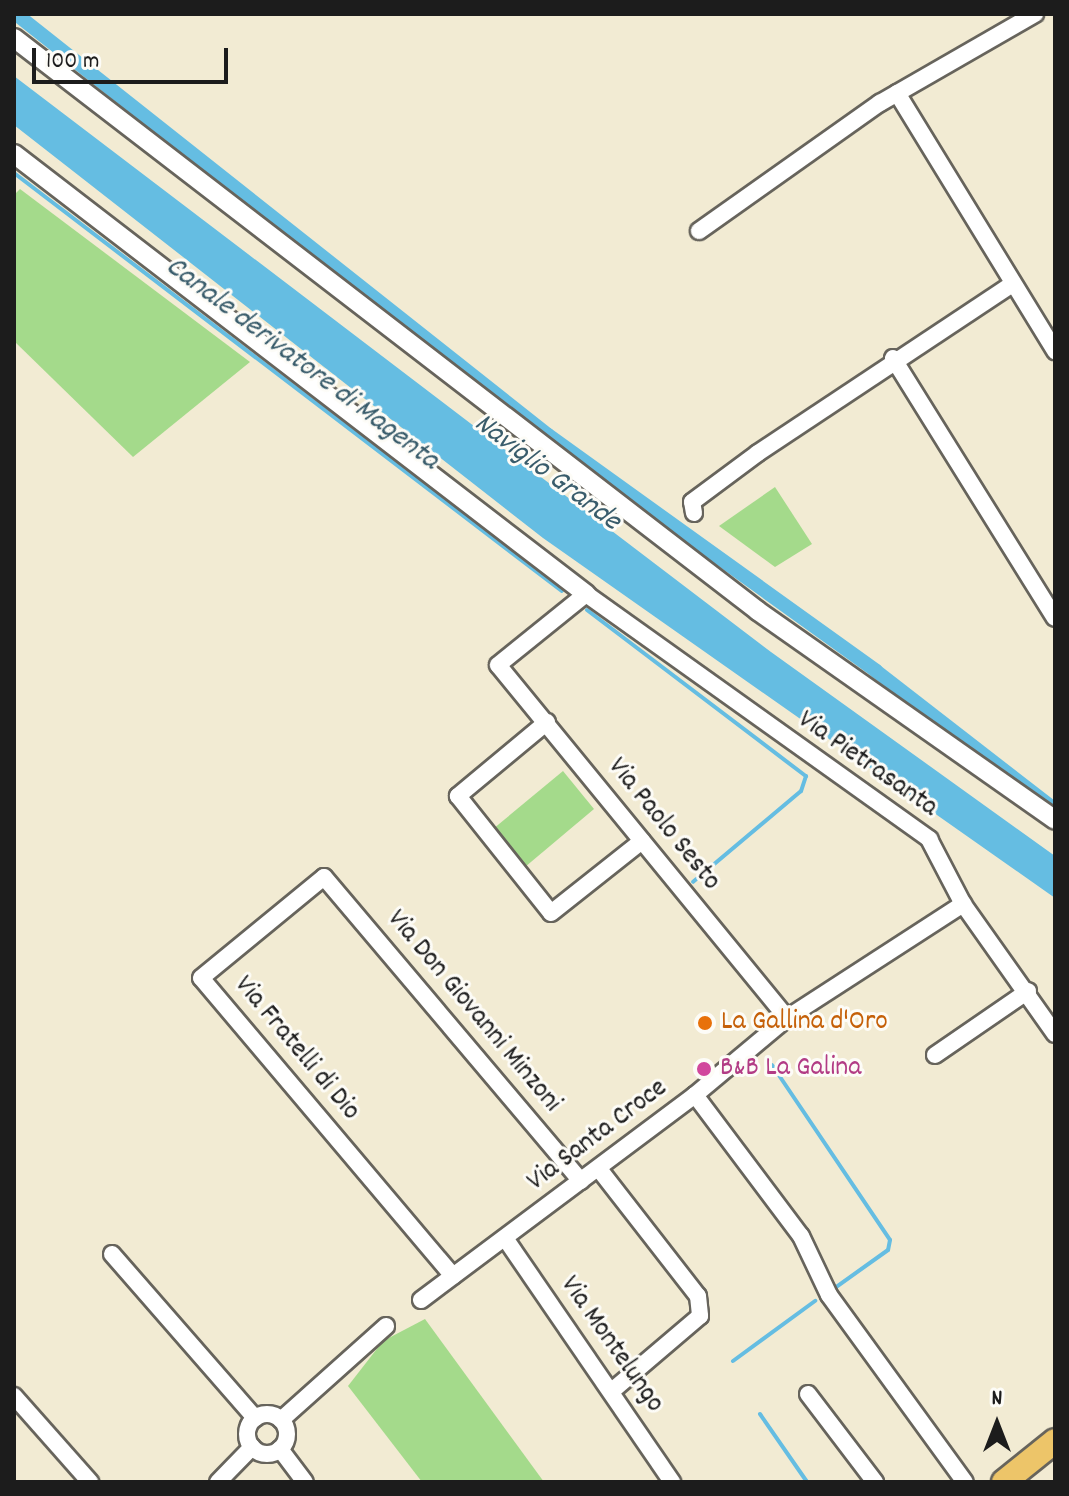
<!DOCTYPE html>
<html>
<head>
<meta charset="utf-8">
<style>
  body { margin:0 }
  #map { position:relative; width:1069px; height:1496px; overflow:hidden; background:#f2ebd3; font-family:Dekko,sans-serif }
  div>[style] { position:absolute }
  .green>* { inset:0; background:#a4da8b }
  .water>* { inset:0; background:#65bde2 }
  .stream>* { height:4px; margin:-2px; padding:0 2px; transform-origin:2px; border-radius:2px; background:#65bde2 }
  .canal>* { height:14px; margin:-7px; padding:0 7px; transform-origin:7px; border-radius:7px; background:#65bde2 }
  .roads { filter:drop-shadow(2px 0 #67645c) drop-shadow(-2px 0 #67645c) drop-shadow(0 2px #67645c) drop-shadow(0 -2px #67645c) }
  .minor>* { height:16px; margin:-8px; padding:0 8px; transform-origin:8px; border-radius:8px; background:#fff }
  .minor>.ring { margin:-8px; padding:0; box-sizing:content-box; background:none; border:16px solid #fff; border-radius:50% }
  .tertiary>* { height:18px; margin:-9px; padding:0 9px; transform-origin:9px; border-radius:9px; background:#fff }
  .primary>* { height:24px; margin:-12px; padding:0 12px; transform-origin:12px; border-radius:12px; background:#edc569 }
  .dots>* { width:22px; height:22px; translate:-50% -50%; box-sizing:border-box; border:4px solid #fdfcf7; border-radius:50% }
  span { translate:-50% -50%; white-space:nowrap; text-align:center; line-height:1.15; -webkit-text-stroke:6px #fdfcf7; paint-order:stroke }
  .street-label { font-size:28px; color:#1c1c1c }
  .food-label { font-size:28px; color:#c56008 }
  .left { translate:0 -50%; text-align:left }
  .hotel-label { font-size:28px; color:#b23c85 }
  .water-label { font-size:30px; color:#395c6b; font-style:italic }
  .frame { position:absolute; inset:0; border:16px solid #1c1c1c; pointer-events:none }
  .north { position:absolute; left:957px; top:1384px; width:80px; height:80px; -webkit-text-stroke:6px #fdfcf7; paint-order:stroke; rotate:0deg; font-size:22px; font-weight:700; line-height:32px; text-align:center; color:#1c1c1c }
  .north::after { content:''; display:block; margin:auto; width:28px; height:36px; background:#1c1c1c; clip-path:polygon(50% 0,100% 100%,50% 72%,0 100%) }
  .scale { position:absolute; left:32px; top:48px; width:196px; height:36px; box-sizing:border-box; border:4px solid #1c1c1c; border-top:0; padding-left:10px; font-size:24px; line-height:28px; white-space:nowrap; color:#1c1c1c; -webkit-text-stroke:6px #fdfcf7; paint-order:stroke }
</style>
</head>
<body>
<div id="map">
  <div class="green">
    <i style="clip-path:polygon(20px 189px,250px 362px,133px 457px,14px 341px,14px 195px)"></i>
    <i style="clip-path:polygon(775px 487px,812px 544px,775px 567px,719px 526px)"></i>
    <i style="clip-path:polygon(563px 771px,594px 809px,525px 867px,493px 829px)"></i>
    <i style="clip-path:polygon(425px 1319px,544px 1482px,422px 1482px,348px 1386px,383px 1341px)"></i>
  </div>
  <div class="water">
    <i style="clip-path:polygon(14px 76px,771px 652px,1055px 856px,1055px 898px,543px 538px,14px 125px)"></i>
  </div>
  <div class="stream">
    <i style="left:14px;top:173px;width:689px;rotate:37.34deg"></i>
    <i style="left:587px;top:610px;width:275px;rotate:37.2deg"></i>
    <i style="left:806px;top:776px;width:16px;rotate:108deg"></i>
    <i style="left:801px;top:791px;width:141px;rotate:139.9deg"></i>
    <i style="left:772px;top:1065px;width:211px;rotate:56deg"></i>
    <i style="left:890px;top:1240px;width:10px;rotate:101deg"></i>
    <i style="left:888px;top:1250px;width:69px;rotate:144.5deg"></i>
    <i style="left:733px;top:1361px;width:102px;rotate:-36.2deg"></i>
    <i style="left:760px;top:1414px;width:83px;rotate:55.3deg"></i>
  </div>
  <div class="canal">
    <i style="left:16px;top:14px;width:678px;rotate:38.36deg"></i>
    <i style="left:548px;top:435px;width:404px;rotate:35.7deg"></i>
    <i style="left:876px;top:671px;width:225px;rotate:37.8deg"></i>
  </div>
  <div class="roads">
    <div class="minor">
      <i style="left:897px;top:93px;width:303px;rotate:58.5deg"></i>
      <i style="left:699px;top:231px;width:222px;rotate:-35.3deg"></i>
      <i style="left:880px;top:103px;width:179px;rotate:-29.9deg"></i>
      <i style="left:893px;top:358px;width:306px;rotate:58.1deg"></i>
      <i style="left:694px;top:513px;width:11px;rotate:-100deg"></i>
      <i style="left:692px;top:502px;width:82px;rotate:-36.6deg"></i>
      <i style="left:758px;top:453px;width:304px;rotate:-33.6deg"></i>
      <i style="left:547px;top:722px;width:116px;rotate:140.3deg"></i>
      <i style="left:458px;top:796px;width:149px;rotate:51.5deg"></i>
      <i style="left:551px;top:913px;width:116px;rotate:-38.4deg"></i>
      <i style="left:787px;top:1018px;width:456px;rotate:-129.3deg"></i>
      <i style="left:498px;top:665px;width:113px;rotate:-38.9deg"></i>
      <i style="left:586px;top:594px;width:422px;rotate:35.5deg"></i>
      <i style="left:929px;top:839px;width:73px;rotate:62.4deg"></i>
      <i style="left:963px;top:904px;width:159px;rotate:54.7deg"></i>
      <i style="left:935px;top:1055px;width:113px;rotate:-34.5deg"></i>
      <i style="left:695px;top:1095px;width:176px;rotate:53.1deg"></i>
      <i style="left:801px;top:1236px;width:65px;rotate:64.6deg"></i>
      <i style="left:829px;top:1295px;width:231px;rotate:54deg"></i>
      <i style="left:599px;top:1169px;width:161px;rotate:52.1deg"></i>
      <i style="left:698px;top:1296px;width:20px;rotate:84deg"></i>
      <i style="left:700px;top:1316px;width:114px;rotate:139.6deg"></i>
      <i style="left:505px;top:1238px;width:296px;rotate:55.6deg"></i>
      <i style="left:112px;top:1254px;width:218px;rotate:48.9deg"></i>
      <i style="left:453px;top:1276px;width:390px;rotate:-130.2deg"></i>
      <i style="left:201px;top:978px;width:159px;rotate:-39.4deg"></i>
      <i style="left:324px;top:877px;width:398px;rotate:49.8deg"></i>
      <i style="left:421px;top:1300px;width:342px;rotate:-36.8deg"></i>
      <i style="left:695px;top:1095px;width:120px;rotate:-39.9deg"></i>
      <i style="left:787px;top:1018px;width:210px;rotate:-32.9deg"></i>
      <i style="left:808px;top:1394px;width:111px;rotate:52.7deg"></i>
      <i style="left:14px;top:1396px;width:115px;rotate:48.5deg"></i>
      <i class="ring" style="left:247px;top:1414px;width:24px;height:24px"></i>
      <i style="left:281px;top:1420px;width:141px;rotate:-41.8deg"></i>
      <i style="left:280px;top:1449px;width:41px;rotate:52.9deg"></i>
      <i style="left:218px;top:1482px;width:49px;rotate:-45.8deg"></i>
    </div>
    <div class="tertiary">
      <i style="left:14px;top:38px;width:939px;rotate:37.6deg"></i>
      <i style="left:758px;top:611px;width:363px;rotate:35.1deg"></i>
      <i style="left:14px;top:154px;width:722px;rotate:37.57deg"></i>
    </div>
    <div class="primary">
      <i style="left:1004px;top:1482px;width:65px;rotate:-38.8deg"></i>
    </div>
  </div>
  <div class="dots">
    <i style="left:705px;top:1023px;background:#e8710a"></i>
    <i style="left:704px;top:1069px;background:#d1479c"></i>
  </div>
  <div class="street-label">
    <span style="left:867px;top:765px;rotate:35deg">Via Pietrasanta</span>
    <span style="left:663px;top:825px;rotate:51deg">Via Paolo Sesto</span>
    <span style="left:473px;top:1012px;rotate:50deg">Via Don Giovanni Minzoni</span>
    <span style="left:296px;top:1049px;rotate:50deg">Via Fratelli di Dio</span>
    <span style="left:598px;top:1136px;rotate:-37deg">Via Santa Croce</span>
    <span style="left:611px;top:1345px;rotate:55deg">Via Montelungo</span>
  </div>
  <div class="food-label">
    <span class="left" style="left:721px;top:1023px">La Gallina d'Oro</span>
  </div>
  <div class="hotel-label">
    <span class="left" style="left:720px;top:1069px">B&amp;B La Galina</span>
  </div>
  <div class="water-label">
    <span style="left:301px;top:365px;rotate:37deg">Canale derivatore di Magenta</span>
    <span style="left:546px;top:474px;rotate:37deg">Naviglio Grande</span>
  </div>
  <div class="frame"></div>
  <div class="north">N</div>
  <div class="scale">100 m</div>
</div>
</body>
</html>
